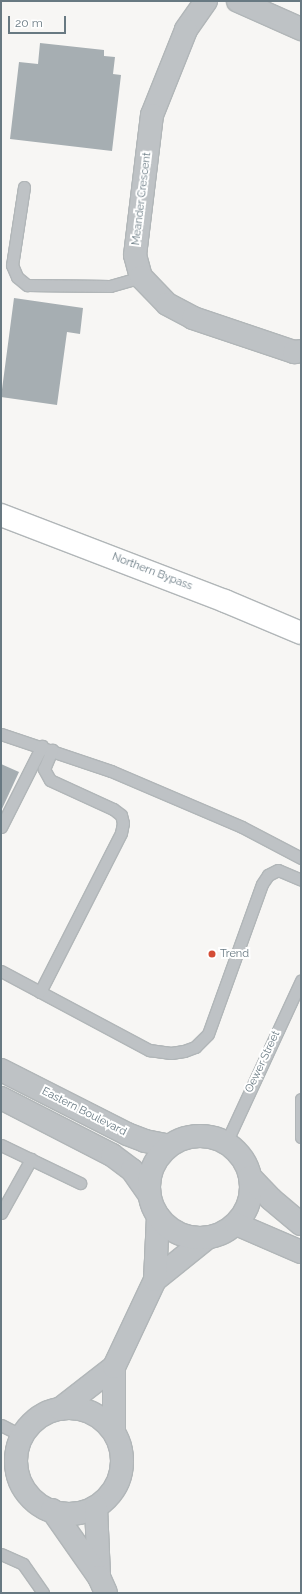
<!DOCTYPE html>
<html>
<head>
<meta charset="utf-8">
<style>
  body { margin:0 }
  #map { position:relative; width:302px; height:1594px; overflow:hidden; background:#f7f6f4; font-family:Raleway,sans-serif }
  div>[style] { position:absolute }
  .building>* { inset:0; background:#a6aeb2 }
  .roads { filter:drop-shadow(1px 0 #b1b6b8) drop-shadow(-1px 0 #b1b6b8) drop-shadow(0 1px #b1b6b8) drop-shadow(0 -1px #b1b6b8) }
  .service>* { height:11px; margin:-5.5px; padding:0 5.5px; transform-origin:5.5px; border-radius:5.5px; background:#bec2c5 }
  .minor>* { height:22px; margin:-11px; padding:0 11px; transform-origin:11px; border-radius:11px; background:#bec2c5 }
  .minor>.ring { margin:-11px; padding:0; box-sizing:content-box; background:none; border:22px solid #bec2c5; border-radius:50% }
  .tertiary>* { height:22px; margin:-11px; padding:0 11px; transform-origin:11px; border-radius:11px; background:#bec2c5 }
  .tertiary>.ring { margin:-11px; padding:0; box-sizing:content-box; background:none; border:22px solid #bec2c5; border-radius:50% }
  .motorway>* { height:22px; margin:-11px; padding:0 11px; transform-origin:11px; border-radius:11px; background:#fff }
  .dots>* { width:11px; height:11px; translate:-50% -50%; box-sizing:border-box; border:2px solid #fff; border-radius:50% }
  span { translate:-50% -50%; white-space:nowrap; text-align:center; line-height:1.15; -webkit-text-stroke:4px #fff; paint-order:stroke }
  .street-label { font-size:11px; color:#687982 }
  .poi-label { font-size:11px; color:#687982 }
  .left { translate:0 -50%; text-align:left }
  .frame { position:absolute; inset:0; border:2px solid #687982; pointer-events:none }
  .scale { position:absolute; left:8px; top:16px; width:58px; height:18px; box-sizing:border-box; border:2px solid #687982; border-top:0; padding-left:5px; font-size:12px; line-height:14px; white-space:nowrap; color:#687982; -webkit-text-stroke:3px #fff; paint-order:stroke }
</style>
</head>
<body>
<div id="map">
  <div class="building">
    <i style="clip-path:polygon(40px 43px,104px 50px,104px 56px,115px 57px,113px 74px,121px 75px,112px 151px,10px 139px,19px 62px,38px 64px)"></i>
    <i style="clip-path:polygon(14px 298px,83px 308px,80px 334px,67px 332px,57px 405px,1px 397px)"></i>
    <i style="clip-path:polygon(1px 764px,19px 772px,1px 811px)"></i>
  </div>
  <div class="roads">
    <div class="service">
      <i style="left:24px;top:187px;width:79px;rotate:98.7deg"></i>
      <i style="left:12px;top:265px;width:13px;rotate:67deg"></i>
      <i style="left:17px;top:277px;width:13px;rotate:39deg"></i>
      <i style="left:27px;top:285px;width:83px;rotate:0.7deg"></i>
      <i style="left:110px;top:286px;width:32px;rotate:-16deg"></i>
      <i style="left:1px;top:734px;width:116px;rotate:18.6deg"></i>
      <i style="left:111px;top:771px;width:142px;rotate:23.1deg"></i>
      <i style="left:242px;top:827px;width:67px;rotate:27.7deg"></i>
      <i style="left:1px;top:827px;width:91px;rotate:-63.2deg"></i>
      <i style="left:1px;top:971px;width:168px;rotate:28.1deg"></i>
      <i style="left:149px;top:1050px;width:22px;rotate:8deg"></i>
      <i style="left:171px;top:1053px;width:13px;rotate:-9deg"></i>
      <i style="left:184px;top:1051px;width:12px;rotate:-20deg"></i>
      <i style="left:195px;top:1047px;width:18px;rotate:-45deg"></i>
      <i style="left:208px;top:1034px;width:159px;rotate:-70.2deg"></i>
      <i style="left:262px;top:884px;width:11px;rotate:-56deg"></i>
      <i style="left:268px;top:875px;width:11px;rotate:-27deg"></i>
      <i style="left:278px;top:870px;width:25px;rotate:23deg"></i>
      <i style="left:40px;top:992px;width:178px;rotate:-63deg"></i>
      <i style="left:121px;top:833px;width:10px;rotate:-79deg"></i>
      <i style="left:123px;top:823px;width:8px;rotate:-104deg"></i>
      <i style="left:121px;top:815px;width:10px;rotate:-143deg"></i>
      <i style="left:113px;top:809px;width:69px;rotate:-155.3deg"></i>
      <i style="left:50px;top:780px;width:13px;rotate:-119deg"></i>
      <i style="left:44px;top:769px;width:21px;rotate:-67deg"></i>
      <i style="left:301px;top:1099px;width:38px;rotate:90deg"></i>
      <i style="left:226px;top:1143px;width:179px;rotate:-65.2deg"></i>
      <i style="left:1px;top:1145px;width:88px;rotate:25.7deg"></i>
      <i style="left:1px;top:1213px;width:62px;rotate:-60.9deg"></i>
      <i style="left:1px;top:1425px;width:25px;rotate:27deg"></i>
      <i style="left:1px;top:1554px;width:24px;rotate:24deg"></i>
      <i style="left:23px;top:1564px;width:35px;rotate:55deg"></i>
    </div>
    <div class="minor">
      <i style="left:206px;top:1px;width:35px;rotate:125deg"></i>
      <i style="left:186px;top:30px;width:92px;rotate:111.8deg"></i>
      <i style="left:152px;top:115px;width:141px;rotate:96.9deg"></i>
      <i style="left:135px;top:255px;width:23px;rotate:75deg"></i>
      <i style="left:141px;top:277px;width:37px;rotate:46deg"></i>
      <i style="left:167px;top:304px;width:30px;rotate:28deg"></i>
      <i style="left:193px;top:318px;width:107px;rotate:18.6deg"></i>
      <i style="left:294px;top:352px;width:7px;rotate:-8deg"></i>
      <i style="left:238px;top:1px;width:69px;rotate:24deg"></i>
      <i style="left:155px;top:1280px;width:67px;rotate:-38.9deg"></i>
      <i class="ring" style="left:16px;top:1408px;width:84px;height:84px"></i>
      <i style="left:60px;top:1409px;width:68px;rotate:-37.9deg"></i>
      <i style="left:114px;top:1432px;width:65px;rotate:-90deg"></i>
      <i style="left:114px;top:1367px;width:96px;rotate:-64.8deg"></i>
      <i style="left:155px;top:1280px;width:64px;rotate:-87.3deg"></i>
      <i style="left:96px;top:1507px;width:70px;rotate:87.5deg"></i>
      <i style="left:52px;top:1510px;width:82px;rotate:55deg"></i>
      <i style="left:99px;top:1577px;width:17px;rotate:66deg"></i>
    </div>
    <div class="tertiary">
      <i style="left:1px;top:1070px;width:141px;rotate:26.9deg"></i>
      <i style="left:127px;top:1134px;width:19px;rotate:21deg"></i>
      <i style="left:145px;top:1141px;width:25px;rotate:11deg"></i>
      <i style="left:1px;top:1098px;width:125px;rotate:27.2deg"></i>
      <i style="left:112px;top:1155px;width:25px;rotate:37deg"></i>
      <i style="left:132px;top:1170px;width:29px;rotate:55deg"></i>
      <i class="ring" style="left:149px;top:1136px;width:80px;height:80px"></i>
      <i style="left:250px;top:1177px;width:30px;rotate:46deg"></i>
      <i style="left:271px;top:1199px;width:39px;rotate:40deg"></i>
      <i style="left:236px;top:1224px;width:71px;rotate:23.3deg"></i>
    </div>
    <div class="motorway">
      <i style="left:1px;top:515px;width:240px;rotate:21deg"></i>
      <i style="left:225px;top:601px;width:82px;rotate:22.8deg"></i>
    </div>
  </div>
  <div class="dots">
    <i style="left:212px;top:954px;background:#d44d36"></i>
  </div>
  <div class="street-label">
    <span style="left:142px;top:199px;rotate:-83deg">Meander Crescent</span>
    <span style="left:152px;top:572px;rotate:21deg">Northern Bypass</span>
    <span style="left:263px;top:1062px;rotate:-65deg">Oewer Street</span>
    <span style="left:84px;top:1112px;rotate:27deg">Eastern Boulevard</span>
  </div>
  <div class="poi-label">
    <span class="left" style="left:220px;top:954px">Trend</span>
  </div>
  <div class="frame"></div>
  <div class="scale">20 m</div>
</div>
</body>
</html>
